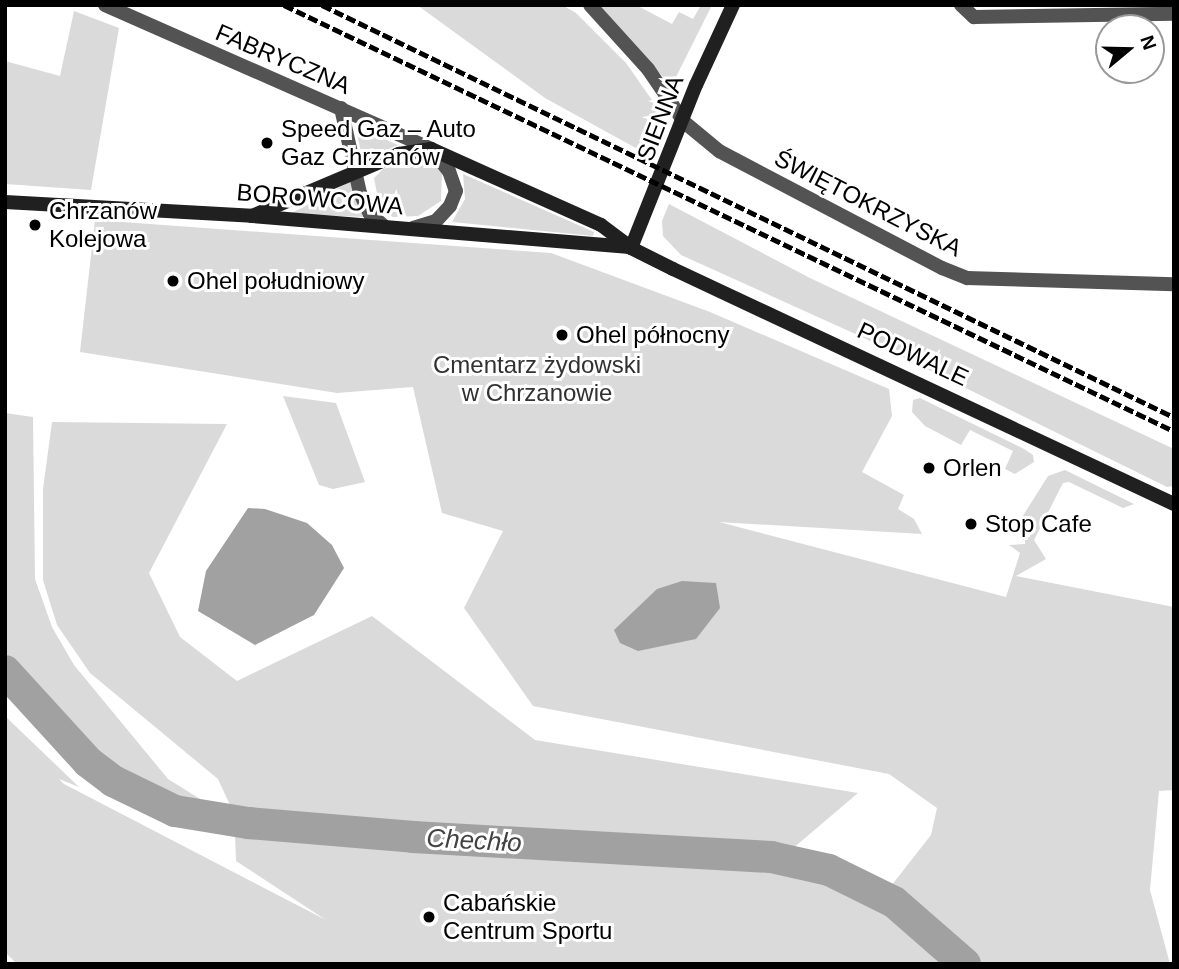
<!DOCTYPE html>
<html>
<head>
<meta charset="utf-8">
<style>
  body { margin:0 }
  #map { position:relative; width:1179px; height:969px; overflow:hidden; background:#fff; font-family:Arial,sans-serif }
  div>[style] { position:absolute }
  .green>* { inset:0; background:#dadada }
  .water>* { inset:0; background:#a1a1a1 }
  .stream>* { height:5px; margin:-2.5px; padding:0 2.5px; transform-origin:2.5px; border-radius:2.5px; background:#a1a1a1 }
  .river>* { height:32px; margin:-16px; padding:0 16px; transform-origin:16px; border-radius:16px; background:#a1a1a1 }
  .street>* { height:14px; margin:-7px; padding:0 7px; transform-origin:7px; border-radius:7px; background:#535353 }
  .secondary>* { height:14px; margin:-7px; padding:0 7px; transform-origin:7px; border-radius:7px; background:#202020 }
  .rail>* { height:5px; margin-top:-2.5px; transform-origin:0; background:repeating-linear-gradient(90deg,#000 0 10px,transparent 0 13.5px) }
  .dots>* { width:19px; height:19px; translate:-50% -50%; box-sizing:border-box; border:4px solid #fff; border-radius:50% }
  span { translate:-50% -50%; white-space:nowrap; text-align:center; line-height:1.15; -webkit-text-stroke:6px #fff; paint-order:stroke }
  .street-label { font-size:24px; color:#000 }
  .poi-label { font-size:24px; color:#000 }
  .left { translate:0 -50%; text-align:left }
  .park-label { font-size:24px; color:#313131 }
  .water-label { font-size:26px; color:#424242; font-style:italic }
  .frame { position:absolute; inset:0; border:7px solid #000; pointer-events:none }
  .north { position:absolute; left:1095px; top:14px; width:70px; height:70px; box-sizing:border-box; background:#fff; border:2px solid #999; border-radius:50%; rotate:71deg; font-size:19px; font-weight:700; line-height:28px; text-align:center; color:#000 }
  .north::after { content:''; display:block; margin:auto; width:24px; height:32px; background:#000; clip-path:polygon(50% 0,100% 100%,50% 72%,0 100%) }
</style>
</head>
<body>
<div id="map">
  <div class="green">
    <i style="clip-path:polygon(417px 5px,562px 5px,576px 13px,626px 63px,659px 110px,643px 152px,545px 98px)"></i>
    <i style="clip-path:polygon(598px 5px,636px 5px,672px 24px,679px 12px,693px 19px,701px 5px,712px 5px,676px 77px,665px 79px)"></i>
    <i style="clip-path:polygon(74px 11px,119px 28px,91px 190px,5px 184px,5px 61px,60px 76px)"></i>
    <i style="clip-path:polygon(355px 126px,398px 145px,363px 160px)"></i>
    <i style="clip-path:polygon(415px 159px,429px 162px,442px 172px,441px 201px,418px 216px,393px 217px,380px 209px,374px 178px,383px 169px)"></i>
    <i style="clip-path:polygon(463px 174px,594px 232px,593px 236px,452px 222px,465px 199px)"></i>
    <i style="clip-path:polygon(351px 181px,364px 217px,290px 214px)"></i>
    <i style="clip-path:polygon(669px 204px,810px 278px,1174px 449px,1173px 486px,1167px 487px,862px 337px,681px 255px,663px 236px,662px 221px)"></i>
    <i style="clip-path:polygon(95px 220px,551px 253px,710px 312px,889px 389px,892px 416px,862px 472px,904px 495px,898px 509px,914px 519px,922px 534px,719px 522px,1006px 597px,1020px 553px,1009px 545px,1025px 544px,1025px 538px,1030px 537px,1030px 530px,1014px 530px,1048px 476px,1065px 470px,1134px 504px,1123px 508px,1069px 482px,1063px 483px,1034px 540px,1046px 559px,1016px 576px,1174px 607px,1174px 790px,1159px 791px,1150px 890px,1170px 964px,981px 964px,929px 913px,891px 886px,931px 835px,937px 808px,889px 774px,533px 706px,464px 608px,503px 531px,442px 513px,413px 387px,337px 393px,80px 352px)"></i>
    <i style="clip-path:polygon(283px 396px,336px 403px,365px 482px,333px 489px,319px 485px)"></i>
    <i style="clip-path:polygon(920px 398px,1024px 449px,1033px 455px,1034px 462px,1015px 474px,1005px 469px,1013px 451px,970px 430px,961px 445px,925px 426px,912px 412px,913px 400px)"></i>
    <i style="clip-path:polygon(5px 413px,33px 417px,35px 579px,52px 627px,74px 665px,168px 779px,208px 804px,187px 806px,120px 779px,66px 731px,5px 663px)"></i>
    <i style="clip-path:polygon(52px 422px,227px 424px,149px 573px,180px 637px,237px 681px,372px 616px,535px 740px,858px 793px,791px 850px,714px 841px,235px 816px,218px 779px,90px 673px,57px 625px,43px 580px,43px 489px)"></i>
    <i style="clip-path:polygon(5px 716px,79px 787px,59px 779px,64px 784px,326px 920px,236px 861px,235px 836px,755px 866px,822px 876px,891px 912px,947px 964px,17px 964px,5px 952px)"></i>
  </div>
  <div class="water">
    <i style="clip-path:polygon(248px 508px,265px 509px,307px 523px,332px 545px,344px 568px,314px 615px,255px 645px,198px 611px,206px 571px)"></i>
    <i style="clip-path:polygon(682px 581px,716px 583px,720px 608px,696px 639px,638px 651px,620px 643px,614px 630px,657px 589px)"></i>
  </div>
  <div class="stream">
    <i style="left:5px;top:691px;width:13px;rotate:-42deg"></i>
  </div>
  <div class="river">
    <i style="left:5px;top:671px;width:123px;rotate:47.6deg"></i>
    <i style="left:88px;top:762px;width:31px;rotate:37deg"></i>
    <i style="left:113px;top:781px;width:69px;rotate:25.8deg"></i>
    <i style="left:175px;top:811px;width:74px;rotate:9.3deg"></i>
    <i style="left:248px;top:823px;width:166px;rotate:4.8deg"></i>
    <i style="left:413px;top:837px;width:359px;rotate:3.2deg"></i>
    <i style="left:771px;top:857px;width:59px;rotate:12.6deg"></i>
    <i style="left:829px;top:870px;width:72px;rotate:26.2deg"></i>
    <i style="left:894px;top:902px;width:94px;rotate:41.1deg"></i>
  </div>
  <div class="street">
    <i style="left:105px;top:5px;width:356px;rotate:23.8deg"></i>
    <i style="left:431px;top:149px;width:28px;rotate:51deg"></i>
    <i style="left:449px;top:171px;width:21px;rotate:71deg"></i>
    <i style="left:456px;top:191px;width:16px;rotate:112deg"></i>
    <i style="left:450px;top:206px;width:21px;rotate:133deg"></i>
    <i style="left:436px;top:221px;width:24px;rotate:163deg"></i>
    <i style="left:590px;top:5px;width:86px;rotate:47.8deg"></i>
    <i style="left:648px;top:69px;width:64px;rotate:55.8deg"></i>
    <i style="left:684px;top:122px;width:45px;rotate:39.6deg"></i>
    <i style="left:719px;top:151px;width:252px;rotate:27.7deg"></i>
    <i style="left:942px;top:268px;width:27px;rotate:22deg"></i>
    <i style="left:967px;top:278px;width:207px;rotate:1.7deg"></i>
    <i style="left:961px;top:5px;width:18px;rotate:43deg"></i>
    <i style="left:974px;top:17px;width:200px;rotate:-0.9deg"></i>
    <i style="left:341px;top:108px;width:87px;rotate:77.4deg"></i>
    <i style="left:360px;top:193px;width:23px;rotate:65deg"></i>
    <i style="left:370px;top:214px;width:20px;rotate:41deg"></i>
  </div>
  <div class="secondary">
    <i style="left:5px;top:202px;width:247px;rotate:3.2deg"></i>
    <i style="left:252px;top:216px;width:379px;rotate:4.7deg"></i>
    <i style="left:252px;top:216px;width:160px;rotate:-22.9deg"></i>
    <i style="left:399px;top:154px;width:32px;rotate:-9deg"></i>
    <i style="left:431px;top:149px;width:186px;rotate:24.1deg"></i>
    <i style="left:601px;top:225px;width:38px;rotate:37deg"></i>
    <i style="left:631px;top:248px;width:47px;rotate:26.6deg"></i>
    <i style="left:673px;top:269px;width:553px;rotate:25.13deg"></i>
    <i style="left:631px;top:248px;width:175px;rotate:-68.3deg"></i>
    <i style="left:696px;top:85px;width:88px;rotate:-65.2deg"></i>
  </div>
  <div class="rail">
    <i style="left:284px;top:5px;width:987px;rotate:25.58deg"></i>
    <i style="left:322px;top:5px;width:946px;rotate:25.81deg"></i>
  </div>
  <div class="dots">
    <i style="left:267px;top:143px;background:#000"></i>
    <i style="left:35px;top:225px;background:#000"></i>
    <i style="left:173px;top:281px;background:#000"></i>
    <i style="left:562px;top:335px;background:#000"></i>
    <i style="left:929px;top:468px;background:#000"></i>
    <i style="left:971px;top:524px;background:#000"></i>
    <i style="left:429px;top:917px;background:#000"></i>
  </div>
  <div class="street-label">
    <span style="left:283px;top:59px;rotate:23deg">FABRYCZNA</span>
    <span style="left:660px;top:118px;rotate:-69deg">SIENNA</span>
    <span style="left:320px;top:199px;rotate:5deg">BOROWCOWA</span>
    <span style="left:868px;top:203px;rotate:27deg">ŚWIĘTOKRZYSKA</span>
    <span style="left:913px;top:354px;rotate:25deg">PODWALE</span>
  </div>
  <div class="poi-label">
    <span class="left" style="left:281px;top:143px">Speed Gaz – Auto<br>Gaz Chrzanów</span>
    <span class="left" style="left:49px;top:225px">Chrzanów<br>Kolejowa</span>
    <span class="left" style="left:187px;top:281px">Ohel południowy</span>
    <span class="left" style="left:576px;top:335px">Ohel północny</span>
    <span class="left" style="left:943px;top:468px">Orlen</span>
    <span class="left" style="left:985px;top:524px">Stop Cafe</span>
    <span class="left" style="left:443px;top:917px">Cabańskie<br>Centrum Sportu</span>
  </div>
  <div class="park-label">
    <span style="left:537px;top:379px">Cmentarz żydowski<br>w Chrzanowie</span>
  </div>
  <div class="water-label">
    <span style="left:474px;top:841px;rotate:3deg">Chechło</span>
  </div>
  <div class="frame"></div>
  <div class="north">N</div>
</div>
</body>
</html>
